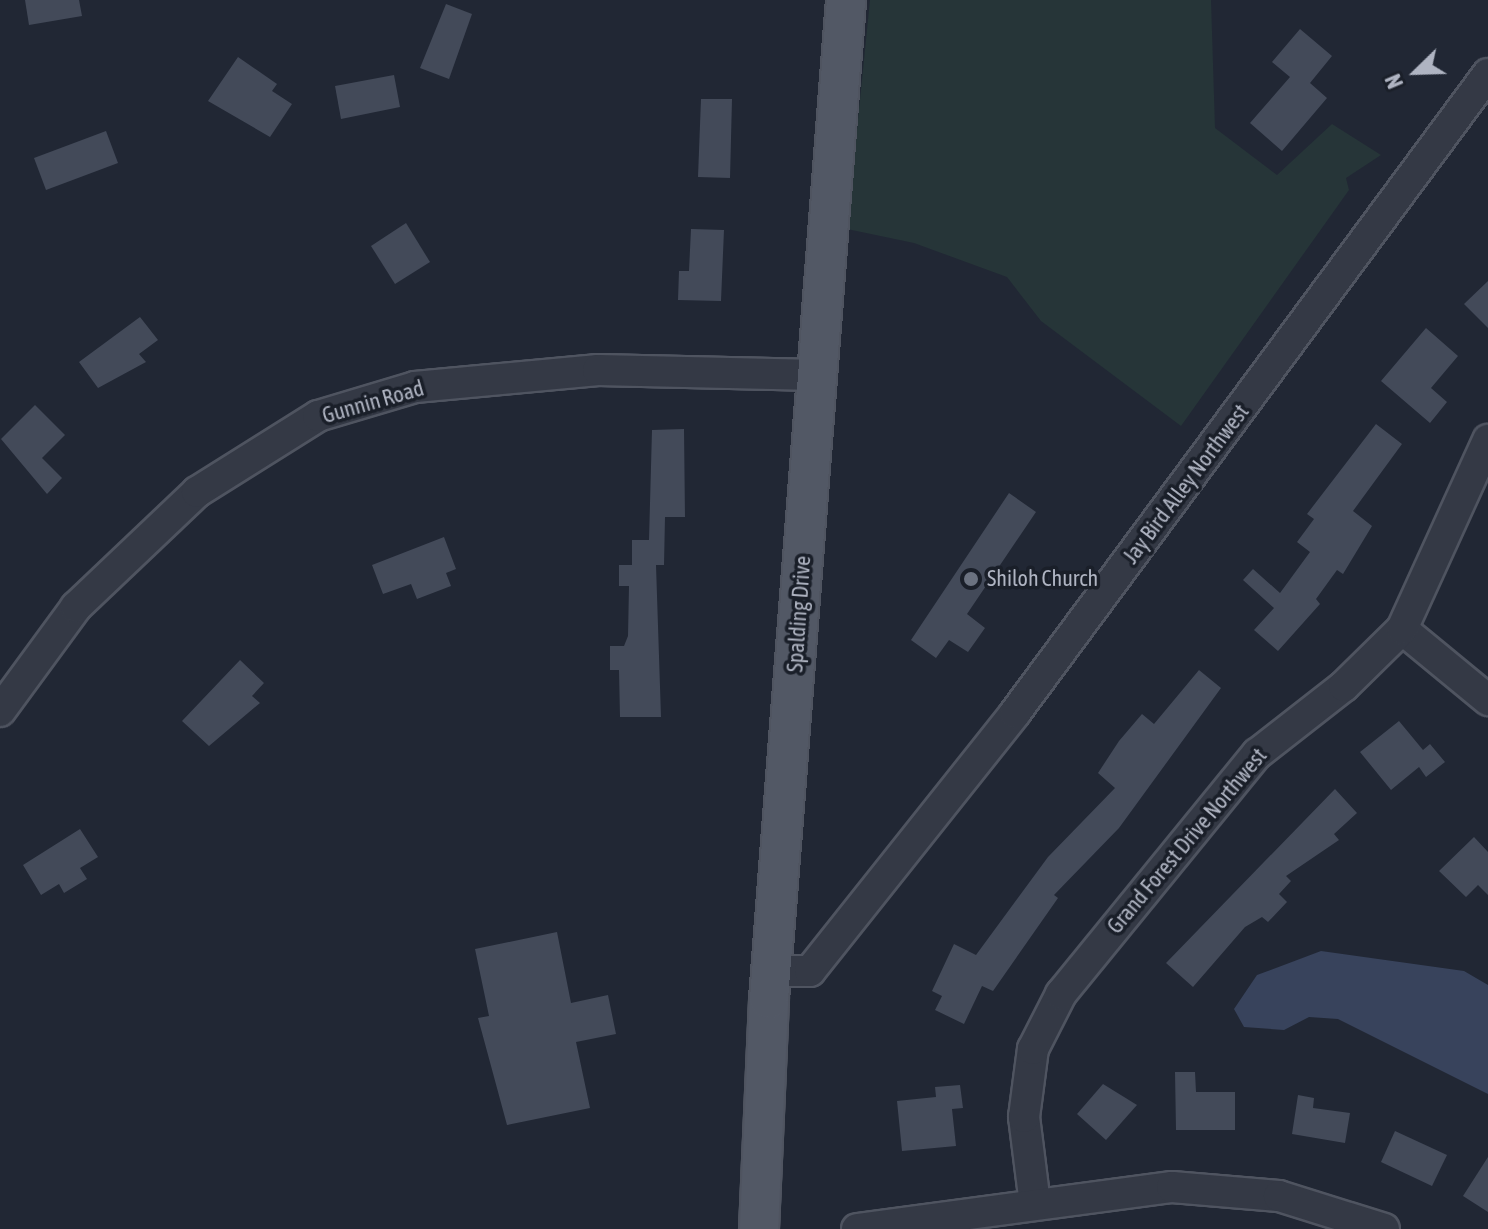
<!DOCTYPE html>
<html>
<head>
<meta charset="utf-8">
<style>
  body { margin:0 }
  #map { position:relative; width:1488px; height:1229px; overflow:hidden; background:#212734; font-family:"Asap Condensed",sans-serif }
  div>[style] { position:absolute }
  .green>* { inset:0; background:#263538 }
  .water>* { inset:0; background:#38435c }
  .building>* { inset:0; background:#434a59 }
  .roads { filter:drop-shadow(2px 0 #4f5460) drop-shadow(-2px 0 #4f5460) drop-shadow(0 2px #4f5460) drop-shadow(0 -2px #4f5460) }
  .minor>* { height:30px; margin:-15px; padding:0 15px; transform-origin:15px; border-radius:15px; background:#343945 }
  .major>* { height:38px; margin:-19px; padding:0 19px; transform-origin:19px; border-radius:19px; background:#525865 }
  .dots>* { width:22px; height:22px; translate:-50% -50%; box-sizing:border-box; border:4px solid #1a1f29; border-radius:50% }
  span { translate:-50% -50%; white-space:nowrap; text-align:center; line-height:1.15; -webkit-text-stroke:7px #1a1f29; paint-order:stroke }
  .street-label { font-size:22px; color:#afb4c2 }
  .poi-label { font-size:22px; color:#afb4c2 }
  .left { translate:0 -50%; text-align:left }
  .north { position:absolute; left:1376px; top:32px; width:80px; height:80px; -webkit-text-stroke:6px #1a1f29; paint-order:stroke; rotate:247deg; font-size:22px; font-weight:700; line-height:32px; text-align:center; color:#afb4c2 }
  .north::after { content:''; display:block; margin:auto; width:28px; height:36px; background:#afb4c2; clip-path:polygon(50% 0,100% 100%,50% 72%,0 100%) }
</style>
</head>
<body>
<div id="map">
  <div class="green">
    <i style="clip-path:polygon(870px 0,1211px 0,1215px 128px,1277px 175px,1332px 124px,1381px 155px,1346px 178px,1349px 190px,1181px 426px,1041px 321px,1007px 277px,914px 243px,847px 229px)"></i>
  </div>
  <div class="water">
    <i style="clip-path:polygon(1321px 951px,1464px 971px,1488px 985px,1488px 1094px,1338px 1019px,1309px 1017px,1284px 1030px,1244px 1027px,1234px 1009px,1257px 975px)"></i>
  </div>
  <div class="building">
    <i style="clip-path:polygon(25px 0,79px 0,82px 16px,29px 25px)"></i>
    <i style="clip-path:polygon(446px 4px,472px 14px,449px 79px,420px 68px)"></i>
    <i style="clip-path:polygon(1300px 29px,1332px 56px,1310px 83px,1327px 98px,1282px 151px,1250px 123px,1290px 77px,1272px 62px)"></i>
    <i style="clip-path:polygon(238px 57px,277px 84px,272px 91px,292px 104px,270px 137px,208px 101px)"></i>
    <i style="clip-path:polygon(394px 75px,400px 107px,341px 119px,335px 86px)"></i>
    <i style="clip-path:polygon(701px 99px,732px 99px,730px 178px,698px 177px)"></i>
    <i style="clip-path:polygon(106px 131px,118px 163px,46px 190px,34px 158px)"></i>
    <i style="clip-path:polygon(406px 223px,430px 262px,395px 284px,371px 246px)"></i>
    <i style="clip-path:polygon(691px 229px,724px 230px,721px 301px,678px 300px,679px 271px,689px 271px)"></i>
    <i style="clip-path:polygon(1488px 281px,1488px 328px,1464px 304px)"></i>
    <i style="clip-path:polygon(140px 317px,158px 340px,139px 354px,146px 362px,98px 388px,79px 362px)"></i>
    <i style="clip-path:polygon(1426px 328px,1458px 356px,1431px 388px,1447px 402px,1430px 423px,1381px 381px)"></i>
    <i style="clip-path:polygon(35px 405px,65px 435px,42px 458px,62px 478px,47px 494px,1px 439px)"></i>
    <i style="clip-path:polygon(1376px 424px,1402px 444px,1353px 511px,1372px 526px,1343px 574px,1337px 570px,1316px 599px,1320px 604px,1278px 651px,1254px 630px,1274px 608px,1243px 580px,1253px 569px,1280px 593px,1310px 552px,1297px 542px,1314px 519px,1307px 514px)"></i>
    <i style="clip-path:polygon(684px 429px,685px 517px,665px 517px,664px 565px,656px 565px,661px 717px,620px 717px,619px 670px,610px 670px,610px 646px,624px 646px,628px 636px,629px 586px,619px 586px,619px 565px,632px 565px,632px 540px,649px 540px,652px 430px)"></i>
    <i style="clip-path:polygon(1009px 493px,1036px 512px,967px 614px,985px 628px,968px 652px,949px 640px,936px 658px,911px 640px)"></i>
    <i style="clip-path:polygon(444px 537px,456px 569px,446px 573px,451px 586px,417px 599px,411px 584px,383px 594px,372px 565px)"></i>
    <i style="clip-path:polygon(240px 660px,264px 683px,252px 696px,260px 703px,209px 746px,182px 721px)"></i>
    <i style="clip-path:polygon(1199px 670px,1221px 688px,1119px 828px,1054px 895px,1058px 898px,993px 991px,982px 986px,964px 1024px,935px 1010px,942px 996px,932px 991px,954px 944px,976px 955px,1048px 857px,1115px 788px,1098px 773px,1119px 741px,1142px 714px,1154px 724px)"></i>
    <i style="clip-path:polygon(1399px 721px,1423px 750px,1430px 744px,1445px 762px,1426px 777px,1419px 767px,1391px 790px,1360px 752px)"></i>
    <i style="clip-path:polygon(1335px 789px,1357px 813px,1334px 834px,1339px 840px,1286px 876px,1291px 881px,1279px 894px,1287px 902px,1268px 922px,1262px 917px,1245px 927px,1193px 987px,1166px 963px)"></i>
    <i style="clip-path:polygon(80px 829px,98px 857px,80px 868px,87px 879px,64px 893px,59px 884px,41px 895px,23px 865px)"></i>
    <i style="clip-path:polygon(1474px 837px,1488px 852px,1488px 895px,1478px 885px,1466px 897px,1439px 871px)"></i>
    <i style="clip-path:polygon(557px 932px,571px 1003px,608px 995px,616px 1034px,576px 1042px,590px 1108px,507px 1125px,478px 1018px,489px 1016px,475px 949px)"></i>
    <i style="clip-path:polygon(1175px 1072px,1195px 1072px,1196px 1092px,1235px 1092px,1235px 1130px,1176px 1130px)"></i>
    <i style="clip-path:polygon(1103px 1084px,1137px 1105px,1106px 1140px,1077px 1114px)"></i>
    <i style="clip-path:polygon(960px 1085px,963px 1108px,952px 1109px,956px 1146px,902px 1151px,897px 1101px,936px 1097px,935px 1087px)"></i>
    <i style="clip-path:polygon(1298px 1095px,1314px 1098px,1313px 1108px,1350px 1113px,1345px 1143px,1292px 1134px)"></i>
    <i style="clip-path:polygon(1395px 1131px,1447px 1155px,1432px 1186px,1381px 1162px)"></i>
    <i style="clip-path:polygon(1488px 1157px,1488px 1212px,1463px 1196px)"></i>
  </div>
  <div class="roads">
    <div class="minor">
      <i style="left:1402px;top:629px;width:112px;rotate:39.5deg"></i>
      <i style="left:0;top:711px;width:129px;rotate:-53.8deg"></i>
      <i style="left:76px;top:607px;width:167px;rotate:-43.5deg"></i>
      <i style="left:197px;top:492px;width:143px;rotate:-32.1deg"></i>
      <i style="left:318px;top:416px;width:101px;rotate:-16.6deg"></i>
      <i style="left:415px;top:387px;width:184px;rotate:-5.3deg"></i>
      <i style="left:598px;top:370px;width:219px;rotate:1.3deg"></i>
      <i style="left:772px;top:971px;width:38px"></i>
      <i style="left:810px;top:971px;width:330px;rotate:-51.5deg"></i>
      <i style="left:1015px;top:713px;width:795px;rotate:-53.49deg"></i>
      <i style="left:1035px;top:1204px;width:88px;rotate:-97.2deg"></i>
      <i style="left:1024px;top:1117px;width:69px;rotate:-82.5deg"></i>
      <i style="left:1033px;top:1049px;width:62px;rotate:-63deg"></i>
      <i style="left:1061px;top:994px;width:310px;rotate:-50.8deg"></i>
      <i style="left:1257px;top:754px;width:110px;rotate:-38deg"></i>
      <i style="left:1344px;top:686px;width:81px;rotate:-44.5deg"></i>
      <i style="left:1402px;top:629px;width:208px;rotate:-65.5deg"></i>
      <i style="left:857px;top:1229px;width:318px;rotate:-7.6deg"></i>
      <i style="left:1172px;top:1187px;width:107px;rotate:4.8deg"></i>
      <i style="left:1279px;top:1196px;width:110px;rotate:17.4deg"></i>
    </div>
    <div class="major">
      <i style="left:759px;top:1229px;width:230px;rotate:-87.5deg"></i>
      <i style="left:769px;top:999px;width:1002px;rotate:-85.59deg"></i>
    </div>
  </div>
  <div class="dots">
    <i style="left:971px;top:579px;background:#6b7280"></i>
  </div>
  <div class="street-label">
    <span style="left:373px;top:402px;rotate:-16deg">Gunnin Road</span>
    <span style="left:1186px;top:484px;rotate:-53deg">Jay Bird Alley Northwest</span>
    <span style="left:799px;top:614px;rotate:-86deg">Spalding Drive</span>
    <span style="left:1187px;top:841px;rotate:-50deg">Grand Forest Drive Northwest</span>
  </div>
  <div class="poi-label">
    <span class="left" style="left:987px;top:579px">Shiloh Church</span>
  </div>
  <div class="north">N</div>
</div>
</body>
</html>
